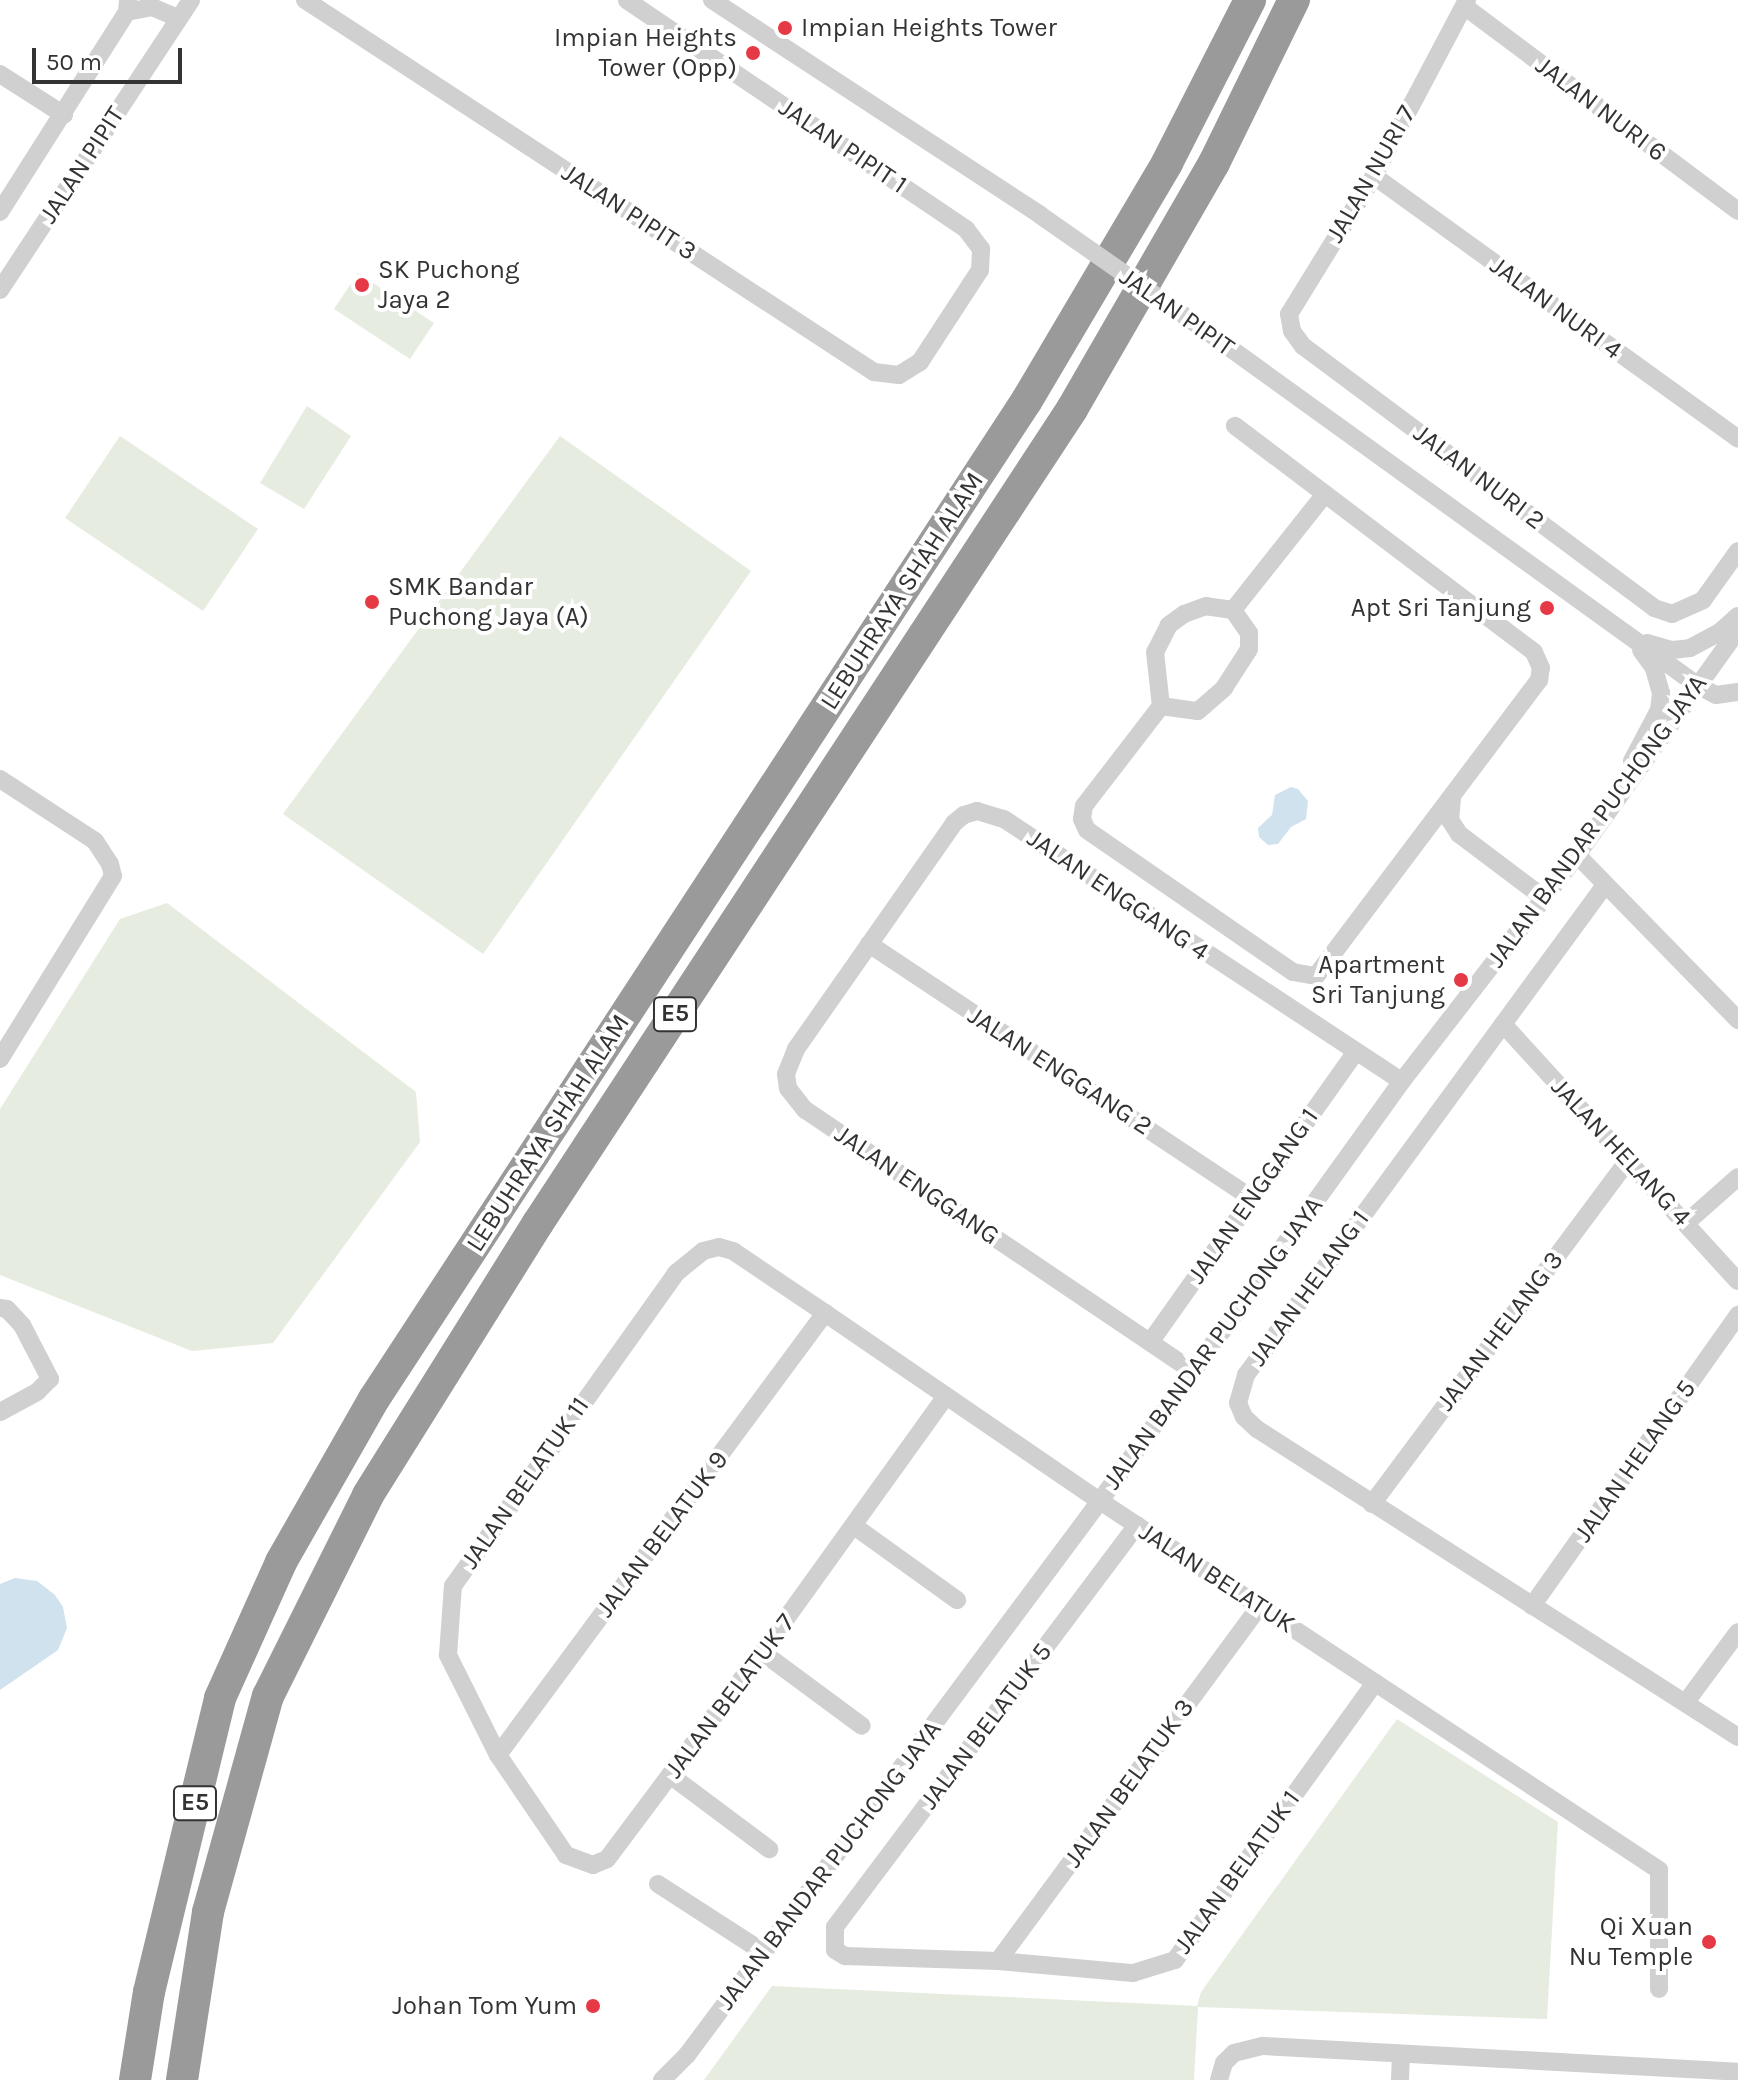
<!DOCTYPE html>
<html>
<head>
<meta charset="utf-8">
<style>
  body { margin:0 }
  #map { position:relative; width:1738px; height:2080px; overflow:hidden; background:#fff; font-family:Karla,sans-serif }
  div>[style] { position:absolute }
  .green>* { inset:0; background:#e6ecdf }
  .water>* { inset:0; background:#cfe2ee }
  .street>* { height:18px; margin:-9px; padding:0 9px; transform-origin:9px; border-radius:9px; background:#d0d0d0 }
  .highway>* { height:32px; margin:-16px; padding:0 16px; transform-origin:16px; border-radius:16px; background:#9a9a9a }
  .street-bridge>* { height:18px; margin:-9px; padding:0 9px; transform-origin:9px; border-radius:9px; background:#d0d0d0 }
  .dots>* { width:22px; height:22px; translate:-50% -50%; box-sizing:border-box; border:4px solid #fff; border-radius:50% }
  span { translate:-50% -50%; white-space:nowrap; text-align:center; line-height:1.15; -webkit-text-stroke:8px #fff; paint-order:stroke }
  .shield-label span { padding:2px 6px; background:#fff; border:2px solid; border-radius:6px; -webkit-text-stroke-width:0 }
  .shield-label { font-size:24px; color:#333; font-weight:700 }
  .poi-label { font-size:26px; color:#333 }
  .left { translate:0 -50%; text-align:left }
  .right { translate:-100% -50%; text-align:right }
  .street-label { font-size:26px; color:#333 }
  .scale { position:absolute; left:32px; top:48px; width:150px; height:36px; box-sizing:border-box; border:4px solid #333; border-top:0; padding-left:10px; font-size:24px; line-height:28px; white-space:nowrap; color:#333; -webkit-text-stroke:6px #fff; paint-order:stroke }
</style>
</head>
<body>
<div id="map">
  <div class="green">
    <i style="clip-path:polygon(358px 273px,434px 323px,410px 359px,334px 309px)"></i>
    <i style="clip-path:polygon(307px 406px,351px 436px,304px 509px,260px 483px)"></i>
    <i style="clip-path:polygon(120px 436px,258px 529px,203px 611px,65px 518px)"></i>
    <i style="clip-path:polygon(560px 436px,751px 571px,483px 954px,283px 814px)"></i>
    <i style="clip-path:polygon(167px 903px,416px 1092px,420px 1142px,273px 1343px,192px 1351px,0 1275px,0 1109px,120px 919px)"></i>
    <i style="clip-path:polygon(1397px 1719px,1558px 1822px,1547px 2019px,1198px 2007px,1194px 2080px,704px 2080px,772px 1986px,1197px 2006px,1201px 1992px)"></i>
  </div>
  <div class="water">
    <i style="clip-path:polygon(1291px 787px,1298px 789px,1308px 801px,1306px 819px,1291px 827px,1278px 844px,1268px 845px,1259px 837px,1258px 828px,1272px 815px,1275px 795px)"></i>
    <i style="clip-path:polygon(15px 1578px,37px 1581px,55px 1595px,63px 1607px,67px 1628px,58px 1650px,0 1690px,0 1584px)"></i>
  </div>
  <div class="street">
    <i style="left:305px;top:0;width:680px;rotate:33.18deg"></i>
    <i style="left:874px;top:372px;width:25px;rotate:7deg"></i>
    <i style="left:899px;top:375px;width:25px;rotate:-32deg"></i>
    <i style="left:920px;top:362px;width:110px;rotate:-56.9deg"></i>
    <i style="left:980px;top:270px;width:21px;rotate:-87deg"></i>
    <i style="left:981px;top:249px;width:25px;rotate:-127deg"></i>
    <i style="left:966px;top:229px;width:409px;rotate:-146deg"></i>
    <i style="left:712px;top:0;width:392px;rotate:33.2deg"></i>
    <i style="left:1467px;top:0;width:199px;rotate:117.9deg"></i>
    <i style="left:1374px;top:176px;width:162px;rotate:121.6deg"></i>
    <i style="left:1289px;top:314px;width:17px;rotate:80deg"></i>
    <i style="left:1292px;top:331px;width:19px;rotate:54deg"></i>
    <i style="left:1303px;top:346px;width:438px;rotate:36.7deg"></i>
    <i style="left:1654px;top:608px;width:19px;rotate:18deg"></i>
    <i style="left:1672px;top:614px;width:34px;rotate:-24deg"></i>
    <i style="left:1703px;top:600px;width:60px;rotate:-54.5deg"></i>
    <i style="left:1464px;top:6px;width:342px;rotate:36.8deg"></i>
    <i style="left:127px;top:12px;width:25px;rotate:-11deg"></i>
    <i style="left:152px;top:7px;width:28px;rotate:23deg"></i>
    <i style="left:0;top:74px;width:76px;rotate:32.6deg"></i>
    <i style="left:1374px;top:176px;width:449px;rotate:35.8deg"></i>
    <i style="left:0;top:212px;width:237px;rotate:-57.6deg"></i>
    <i style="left:127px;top:12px;width:12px;rotate:-85deg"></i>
    <i style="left:0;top:290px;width:347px;rotate:-56.6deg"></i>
    <i style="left:1209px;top:333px;width:602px;rotate:35.8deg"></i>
    <i style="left:1697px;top:685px;width:21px;rotate:28deg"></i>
    <i style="left:1716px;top:695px;width:22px;rotate:-8deg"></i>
    <i style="left:1233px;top:610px;width:148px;rotate:-51.6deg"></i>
    <i style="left:1647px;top:643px;width:26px;rotate:16deg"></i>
    <i style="left:1672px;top:650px;width:18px;rotate:-6deg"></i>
    <i style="left:1690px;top:648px;width:34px;rotate:-28deg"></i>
    <i style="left:1720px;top:632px;width:24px;rotate:-42deg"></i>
    <i style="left:1161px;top:706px;width:37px;rotate:8deg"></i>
    <i style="left:1198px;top:711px;width:35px;rotate:-41deg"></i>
    <i style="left:1224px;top:688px;width:46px;rotate:-57.3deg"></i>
    <i style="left:1249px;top:649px;width:16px;rotate:-90deg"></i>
    <i style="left:1249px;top:633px;width:28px;rotate:-125deg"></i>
    <i style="left:1233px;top:610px;width:27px;rotate:-172deg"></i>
    <i style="left:1206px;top:606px;width:23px;rotate:160deg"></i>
    <i style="left:1184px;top:614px;width:19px;rotate:144deg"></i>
    <i style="left:1169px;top:625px;width:30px;rotate:117deg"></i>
    <i style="left:1155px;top:652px;width:54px;rotate:83.7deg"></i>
    <i style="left:1161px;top:706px;width:126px;rotate:127.6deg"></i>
    <i style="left:1084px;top:806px;width:13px;rotate:99deg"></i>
    <i style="left:1082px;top:819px;width:12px;rotate:66deg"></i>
    <i style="left:1087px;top:830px;width:250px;rotate:34.6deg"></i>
    <i style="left:1293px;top:972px;width:23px;rotate:10deg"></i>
    <i style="left:1316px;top:976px;width:371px;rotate:-53deg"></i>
    <i style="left:1539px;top:680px;width:12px;rotate:-81deg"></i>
    <i style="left:1541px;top:668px;width:17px;rotate:-114deg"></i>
    <i style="left:1534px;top:652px;width:375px;rotate:-142.9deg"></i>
    <i style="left:1632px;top:761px;width:58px;rotate:-62.1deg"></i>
    <i style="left:1659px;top:710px;width:17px;rotate:-83deg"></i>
    <i style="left:1661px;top:693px;width:26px;rotate:-106deg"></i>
    <i style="left:1654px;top:668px;width:22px;rotate:-126deg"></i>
    <i style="left:0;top:779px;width:113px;rotate:33.1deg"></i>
    <i style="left:95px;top:841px;width:27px;rotate:57deg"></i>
    <i style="left:110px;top:864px;width:12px;rotate:76deg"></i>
    <i style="left:113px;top:876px;width:215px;rotate:121.7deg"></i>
    <i style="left:1452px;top:798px;width:22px;rotate:95deg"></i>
    <i style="left:1450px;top:820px;width:17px;rotate:57deg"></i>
    <i style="left:1459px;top:834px;width:106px;rotate:37deg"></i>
    <i style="left:1577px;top:855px;width:231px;rotate:45.7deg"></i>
    <i style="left:1605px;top:885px;width:607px;rotate:126.23deg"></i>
    <i style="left:1246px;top:1375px;width:29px;rotate:106deg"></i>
    <i style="left:1238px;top:1403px;width:15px;rotate:67deg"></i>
    <i style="left:1244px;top:1417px;width:18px;rotate:43deg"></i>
    <i style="left:1257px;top:1429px;width:571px;rotate:32.63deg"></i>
    <i style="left:869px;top:944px;width:460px;rotate:33.6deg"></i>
    <i style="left:1503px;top:1024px;width:348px;rotate:47.6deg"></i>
    <i style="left:1686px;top:1223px;width:69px;rotate:-41.5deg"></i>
    <i style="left:0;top:1308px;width:7px;rotate:8deg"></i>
    <i style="left:7px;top:1309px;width:22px;rotate:47deg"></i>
    <i style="left:22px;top:1325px;width:61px;rotate:62.6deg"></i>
    <i style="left:50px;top:1379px;width:18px;rotate:135deg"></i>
    <i style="left:37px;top:1392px;width:42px;rotate:151.6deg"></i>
    <i style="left:1151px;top:1341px;width:354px;rotate:-54.7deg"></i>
    <i style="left:1191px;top:1370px;width:465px;rotate:-146deg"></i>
    <i style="left:805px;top:1110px;width:28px;rotate:-128deg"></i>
    <i style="left:788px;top:1088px;width:14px;rotate:-98deg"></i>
    <i style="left:786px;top:1074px;width:27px;rotate:-68deg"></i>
    <i style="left:796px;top:1049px;width:276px;rotate:-55deg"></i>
    <i style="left:954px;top:823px;width:13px;rotate:-39deg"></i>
    <i style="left:964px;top:815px;width:14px;rotate:-17deg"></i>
    <i style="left:977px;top:811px;width:28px;rotate:17deg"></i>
    <i style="left:1004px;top:819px;width:476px;rotate:33.4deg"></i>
    <i style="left:946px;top:1396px;width:315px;rotate:125.7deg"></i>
    <i style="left:762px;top:1652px;width:259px;rotate:126.8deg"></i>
    <i style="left:607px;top:1859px;width:15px;rotate:157deg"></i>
    <i style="left:593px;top:1865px;width:29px;rotate:-160deg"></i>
    <i style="left:566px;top:1855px;width:121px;rotate:-124.2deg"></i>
    <i style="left:498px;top:1755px;width:112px;rotate:-116.6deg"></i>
    <i style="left:448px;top:1655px;width:69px;rotate:-85.9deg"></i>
    <i style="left:453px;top:1586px;width:384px;rotate:-54.5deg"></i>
    <i style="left:676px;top:1273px;width:35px;rotate:-39deg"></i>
    <i style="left:703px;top:1251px;width:16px;rotate:-14deg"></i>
    <i style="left:719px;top:1247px;width:15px;rotate:16deg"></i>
    <i style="left:733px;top:1251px;width:111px;rotate:34deg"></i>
    <i style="left:825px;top:1313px;width:333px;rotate:34.4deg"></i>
    <i style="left:1100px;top:1501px;width:670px;rotate:33.43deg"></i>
    <i style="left:1659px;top:1870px;width:119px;rotate:90deg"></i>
    <i style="left:1372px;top:1504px;width:430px;rotate:-53.3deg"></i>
    <i style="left:1137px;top:1525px;width:503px;rotate:126.92deg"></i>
    <i style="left:835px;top:1927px;width:23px;rotate:90deg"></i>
    <i style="left:835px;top:1950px;width:12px;rotate:31deg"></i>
    <i style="left:845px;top:1956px;width:153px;rotate:1.9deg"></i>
    <i style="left:998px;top:1961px;width:136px;rotate:5.1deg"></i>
    <i style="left:1133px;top:1973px;width:44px;rotate:-17.2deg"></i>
    <i style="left:1175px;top:1960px;width:342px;rotate:-54.2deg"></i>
    <i style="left:854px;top:1526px;width:127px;rotate:35.7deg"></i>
    <i style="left:1532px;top:1606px;width:357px;rotate:-54.7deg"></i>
    <i style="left:762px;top:1652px;width:124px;rotate:36.5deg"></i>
    <i style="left:1686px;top:1702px;width:87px;rotate:-53.4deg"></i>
    <i style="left:498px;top:1755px;width:550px;rotate:-53.51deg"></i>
    <i style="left:670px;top:1775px;width:124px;rotate:36.8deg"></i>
    <i style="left:658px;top:1884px;width:125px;rotate:32.9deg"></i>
    <i style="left:998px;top:1961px;width:442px;rotate:-53.6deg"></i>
    <i style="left:662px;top:2080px;width:35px;rotate:-45deg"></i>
    <i style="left:687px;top:2055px;width:691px;rotate:-53.3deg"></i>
    <i style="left:1100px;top:1501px;width:517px;rotate:-54.28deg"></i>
    <i style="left:1402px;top:1081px;width:286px;rotate:-52.2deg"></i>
    <i style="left:1577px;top:855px;width:277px;rotate:-54.4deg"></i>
    <i style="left:1219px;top:2080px;width:18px;rotate:-74deg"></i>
    <i style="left:1224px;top:2063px;width:14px;rotate:-45deg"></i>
    <i style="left:1234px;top:2053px;width:30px;rotate:-14deg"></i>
    <i style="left:1263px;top:2046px;width:476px;rotate:3.1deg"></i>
    <i style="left:1400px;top:2080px;width:25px;rotate:-88deg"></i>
  </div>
  <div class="highway">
    <i style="left:135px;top:2080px;width:89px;rotate:-81deg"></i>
    <i style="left:149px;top:1992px;width:302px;rotate:-76.4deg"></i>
    <i style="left:220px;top:1698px;width:149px;rotate:-65.8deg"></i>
    <i style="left:281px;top:1562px;width:188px;rotate:-60.3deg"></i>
    <i style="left:374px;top:1399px;width:1193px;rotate:-56.83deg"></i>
    <i style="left:1027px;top:400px;width:275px;rotate:-59.4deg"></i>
    <i style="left:1167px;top:163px;width:183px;rotate:-63deg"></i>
    <i style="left:182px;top:2080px;width:170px;rotate:-81.2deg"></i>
    <i style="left:208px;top:1912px;width:224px;rotate:-74.5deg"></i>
    <i style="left:268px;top:1696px;width:225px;rotate:-63.5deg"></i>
    <i style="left:368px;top:1495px;width:321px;rotate:-58deg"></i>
    <i style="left:538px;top:1223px;width:974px;rotate:-56.73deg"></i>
    <i style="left:1072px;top:409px;width:284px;rotate:-60deg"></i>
    <i style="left:1214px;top:163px;width:182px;rotate:-63.9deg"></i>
  </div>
  <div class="street-bridge">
    <i style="left:1040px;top:215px;width:206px;rotate:34.9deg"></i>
  </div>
  <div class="dots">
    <i style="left:785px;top:28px;background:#e63946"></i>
    <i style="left:753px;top:53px;background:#e63946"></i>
    <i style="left:362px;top:285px;background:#e63946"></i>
    <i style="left:372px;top:602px;background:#e63946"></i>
    <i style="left:1547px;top:608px;background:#e63946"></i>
    <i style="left:1461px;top:980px;background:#e63946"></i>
    <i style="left:1709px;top:1942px;background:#e63946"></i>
    <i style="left:593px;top:2006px;background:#e63946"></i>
  </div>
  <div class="shield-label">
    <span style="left:675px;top:1014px">E5</span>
    <span style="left:195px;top:1803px">E5</span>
  </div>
  <div class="poi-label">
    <span class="left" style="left:801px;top:28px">Impian Heights Tower</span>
    <span class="right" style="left:737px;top:53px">Impian Heights<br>Tower (Opp)</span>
    <span class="left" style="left:378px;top:285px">SK Puchong<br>Jaya 2</span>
    <span class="left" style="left:388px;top:602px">SMK Bandar<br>Puchong Jaya (A)</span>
    <span class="right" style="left:1531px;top:608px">Apt Sri Tanjung</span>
    <span class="right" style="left:1445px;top:980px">Apartment<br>Sri Tanjung</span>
    <span class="right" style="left:1693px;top:1942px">Qi Xuan<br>Nu Temple</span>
    <span class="right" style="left:577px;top:2006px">Johan Tom Yum</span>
  </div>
  <div class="street-label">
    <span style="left:1601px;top:109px;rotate:37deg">JALAN NURI 6</span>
    <span style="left:843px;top:146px;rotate:34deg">JALAN PIPIT 1</span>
    <span style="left:82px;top:165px;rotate:-57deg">JALAN PIPIT</span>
    <span style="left:1371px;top:174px;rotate:-60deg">JALAN NURI 7</span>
    <span style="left:629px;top:212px;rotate:33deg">JALAN PIPIT 3</span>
    <span style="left:1556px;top:308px;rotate:36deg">JALAN NURI 4</span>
    <span style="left:1177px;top:312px;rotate:35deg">JALAN PIPIT</span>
    <span style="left:1479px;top:477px;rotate:37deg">JALAN NURI 2</span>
    <span style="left:902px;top:591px;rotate:-57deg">LEBUHRAYA SHAH ALAM</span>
    <span style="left:1597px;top:821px;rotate:-54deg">JALAN BANDAR PUCHONG JAYA</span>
    <span style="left:1118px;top:895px;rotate:34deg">JALAN ENGGANG 4</span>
    <span style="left:1060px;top:1071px;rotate:33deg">JALAN ENGGANG 2</span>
    <span style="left:548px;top:1133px;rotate:-57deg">LEBUHRAYA SHAH ALAM</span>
    <span style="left:1621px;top:1152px;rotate:47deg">JALAN HELANG 4</span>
    <span style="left:917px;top:1185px;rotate:34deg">JALAN ENGGANG</span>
    <span style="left:1253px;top:1196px;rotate:-55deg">JALAN ENGGANG 1</span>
    <span style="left:1309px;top:1288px;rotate:-54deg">JALAN HELANG 1</span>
    <span style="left:1500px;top:1331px;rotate:-53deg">JALAN HELANG 3</span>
    <span style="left:1213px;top:1343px;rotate:-54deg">JALAN BANDAR PUCHONG JAYA</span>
    <span style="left:1635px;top:1461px;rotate:-55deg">JALAN HELANG 5</span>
    <span style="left:525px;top:1483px;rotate:-55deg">JALAN BELATUK 11</span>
    <span style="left:662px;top:1534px;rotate:-53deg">JALAN BELATUK 9</span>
    <span style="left:1217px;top:1578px;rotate:33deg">JALAN BELATUK</span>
    <span style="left:730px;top:1696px;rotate:-53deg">JALAN BELATUK 7</span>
    <span style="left:986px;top:1726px;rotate:-53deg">JALAN BELATUK 5</span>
    <span style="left:1129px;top:1783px;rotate:-54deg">JALAN BELATUK 3</span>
    <span style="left:829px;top:1865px;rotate:-53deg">JALAN BANDAR PUCHONG JAYA</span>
    <span style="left:1237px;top:1872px;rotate:-54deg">JALAN BELATUK 1</span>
  </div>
  <div class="scale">50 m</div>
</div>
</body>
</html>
